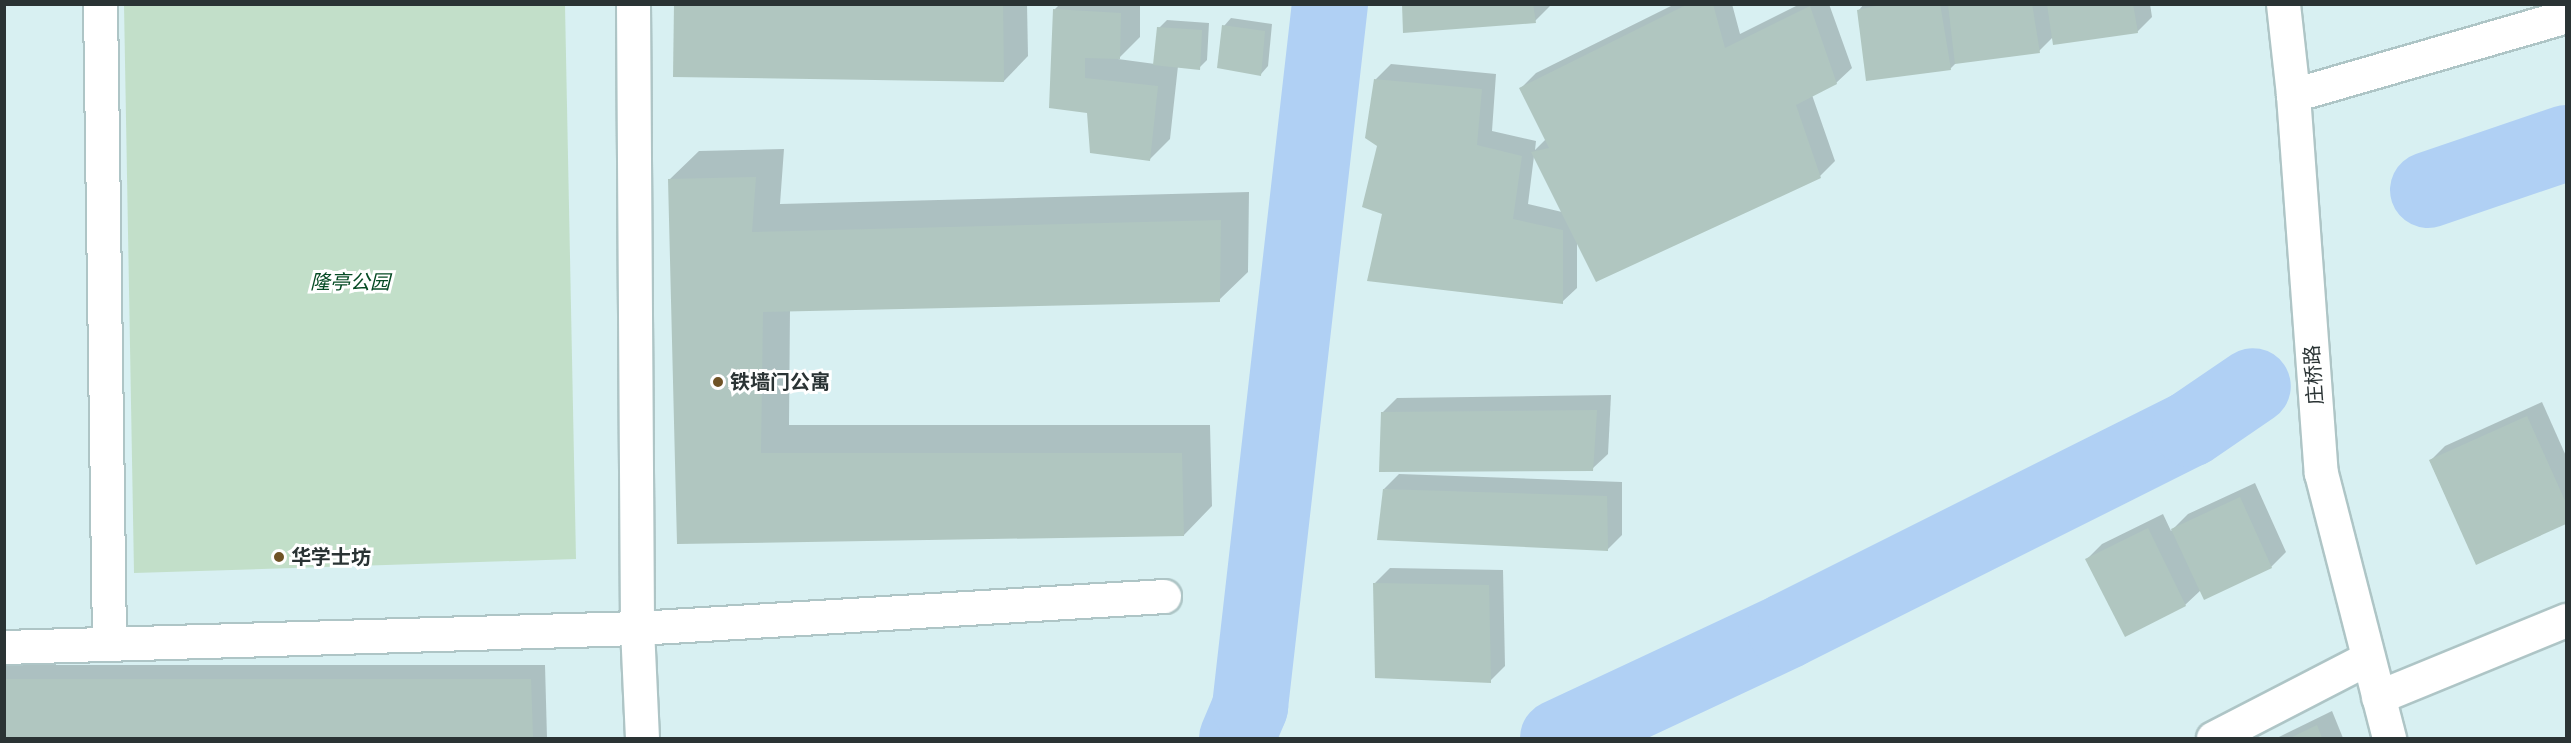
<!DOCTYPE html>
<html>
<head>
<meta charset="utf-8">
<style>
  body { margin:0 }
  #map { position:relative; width:2571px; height:743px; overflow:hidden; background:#d8f0f2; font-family:"Times New Roman","Noto Sans SC",serif }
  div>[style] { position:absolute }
  .green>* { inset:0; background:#c2dfc9 }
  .shadow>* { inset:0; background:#0003 }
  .river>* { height:76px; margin:-38px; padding:0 38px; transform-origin:38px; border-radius:38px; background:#b0d0f4 }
  .building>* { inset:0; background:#b0c6c0 }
  .roads { filter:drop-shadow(2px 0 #aec5c6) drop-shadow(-2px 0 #aec5c6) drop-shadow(0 2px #aec5c6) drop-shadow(0 -2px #aec5c6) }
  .minor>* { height:33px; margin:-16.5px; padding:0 16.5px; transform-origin:16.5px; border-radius:16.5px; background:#fff }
  .dots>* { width:16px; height:16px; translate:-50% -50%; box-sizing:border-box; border:3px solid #fff; border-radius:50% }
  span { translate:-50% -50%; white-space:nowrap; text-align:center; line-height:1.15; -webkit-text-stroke:6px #fff; paint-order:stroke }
  .park-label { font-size:20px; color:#064b25; font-style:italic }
  .street-label { font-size:20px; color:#2a3334 }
  .poi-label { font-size:20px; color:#2a3334; font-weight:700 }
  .left { translate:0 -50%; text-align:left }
  .frame { position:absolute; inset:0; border:6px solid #2a3334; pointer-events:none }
</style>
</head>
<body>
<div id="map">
  <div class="green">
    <i style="clip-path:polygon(124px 5px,565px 5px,576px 559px,134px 573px)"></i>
  </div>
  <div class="shadow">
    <i style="clip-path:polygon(676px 4px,1027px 4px,1028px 56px,1004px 81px)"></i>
    <i style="clip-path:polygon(1060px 4px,1140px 4px,1140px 37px,1118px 59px,1155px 64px,1159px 28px,1167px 20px,1209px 23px,1207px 60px,1199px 68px,1178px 66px,1170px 139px,1150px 159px,1089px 111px,1055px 9px)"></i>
    <i style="clip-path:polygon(1404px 4px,1552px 4px,1535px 21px)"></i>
    <i style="clip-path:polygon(evenodd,1675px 4px,1732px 4px,1740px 34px,1800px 4px,1829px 4px,1852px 68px,1836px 83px,1812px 95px,1835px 161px,1820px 176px,1577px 242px,1577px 288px,1562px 302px,1384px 213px,1376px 79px,1391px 64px,1496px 74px,1492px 131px,1536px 141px,1535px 150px,1546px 139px,1521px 88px,1536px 73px,1675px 4px,1534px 156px,1562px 212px,1528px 204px,1534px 156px)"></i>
    <i style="clip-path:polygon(1864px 4px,2150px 4px,2152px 17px,2137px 32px,2053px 37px,2039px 51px,1957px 62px,1950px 69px,1859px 10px)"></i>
    <i style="clip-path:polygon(1231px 18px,1272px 24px,1268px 66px,1261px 74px,1224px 26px)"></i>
    <i style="clip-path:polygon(784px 149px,780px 204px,1249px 192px,1248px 272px,1219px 300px,790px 310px,789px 425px,1210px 425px,1212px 506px,1184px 535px,678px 542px,670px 179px,699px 151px)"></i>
    <i style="clip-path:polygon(1611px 395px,1608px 454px,1592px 469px,1382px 413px,1397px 398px)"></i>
    <i style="clip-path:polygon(2542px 402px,2566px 456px,2566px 522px,2476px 563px,2430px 461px,2445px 446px)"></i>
    <i style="clip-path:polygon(1399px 474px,1622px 482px,1622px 535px,1607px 550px,1384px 489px)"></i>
    <i style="clip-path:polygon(2255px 483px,2286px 552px,2271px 567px,2205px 598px,2201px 590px,2185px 605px,2087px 559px,2102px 544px,2163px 514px,2171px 531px,2188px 514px)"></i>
    <i style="clip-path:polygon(1390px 568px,1503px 570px,1505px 666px,1490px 681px,1375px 583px)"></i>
    <i style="clip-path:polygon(4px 665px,545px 665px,547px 738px,4px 738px)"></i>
    <i style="clip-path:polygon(2332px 711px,2343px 738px,2277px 738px)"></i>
  </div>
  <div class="river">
    <i style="left:2428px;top:190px;width:146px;rotate:-18.8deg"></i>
    <i style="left:1237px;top:738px;width:34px;rotate:-67deg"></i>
    <i style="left:1250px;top:707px;width:708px;rotate:-83.51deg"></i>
    <i style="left:1558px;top:738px;width:252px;rotate:-25.1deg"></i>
    <i style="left:1786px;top:631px;width:452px;rotate:-26.6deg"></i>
    <i style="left:2190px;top:429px;width:76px;rotate:-34.3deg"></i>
  </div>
  <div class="building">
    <i style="clip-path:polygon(674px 4px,1003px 4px,1004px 82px,673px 77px)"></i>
    <i style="clip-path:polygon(1402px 4px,1533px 4px,1536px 23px,1403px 33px)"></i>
    <i style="clip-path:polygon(1688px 4px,1713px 4px,1725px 48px,1810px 6px,1837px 84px,1796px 105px,1821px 178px,1596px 282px,1531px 152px,1549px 148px,1519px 88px)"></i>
    <i style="clip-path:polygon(1885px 4px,1940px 4px,1951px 70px,1866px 81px,1857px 10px)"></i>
    <i style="clip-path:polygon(1948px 4px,2032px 4px,2040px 53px,1955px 64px)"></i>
    <i style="clip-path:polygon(2047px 4px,2133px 4px,2138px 33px,2053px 45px)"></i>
    <i style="clip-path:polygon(1053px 9px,1121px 13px,1120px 59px,1085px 58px,1085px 78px,1158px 86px,1150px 161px,1090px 153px,1087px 113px,1049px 108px)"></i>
    <i style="clip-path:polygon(1222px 25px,1265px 31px,1261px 76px,1217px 68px)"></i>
    <i style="clip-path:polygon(1157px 27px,1202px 30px,1200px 70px,1153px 65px)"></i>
    <i style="clip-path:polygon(1374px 79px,1482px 89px,1477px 145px,1522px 156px,1513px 219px,1563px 230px,1563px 304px,1367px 281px,1382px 214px,1362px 207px,1377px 146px,1365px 138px)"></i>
    <i style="clip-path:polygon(756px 177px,752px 232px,1221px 220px,1220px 302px,763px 312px,761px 453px,1182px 453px,1184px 536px,677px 544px,668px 179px)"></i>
    <i style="clip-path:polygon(1597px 410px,1593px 471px,1379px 472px,1381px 412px)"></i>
    <i style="clip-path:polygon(2527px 416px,2566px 503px,2566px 524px,2476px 565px,2429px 460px)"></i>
    <i style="clip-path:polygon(1383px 489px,1607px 496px,1608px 551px,1377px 540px)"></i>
    <i style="clip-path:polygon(2240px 497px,2272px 568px,2204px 600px,2171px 529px)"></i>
    <i style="clip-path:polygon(2148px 528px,2186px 606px,2125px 637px,2085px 559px)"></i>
    <i style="clip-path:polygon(1373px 583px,1489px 585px,1491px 683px,1375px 678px)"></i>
    <i style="clip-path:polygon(4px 679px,531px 679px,533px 738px,4px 738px)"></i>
    <i style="clip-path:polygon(2317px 725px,2322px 738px,2290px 738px)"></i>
  </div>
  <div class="roads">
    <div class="minor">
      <i style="left:100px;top:4px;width:639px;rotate:89.19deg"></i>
      <i style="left:633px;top:4px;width:624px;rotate:89.63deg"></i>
      <i style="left:637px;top:628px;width:110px;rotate:87.4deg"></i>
      <i style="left:2283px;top:4px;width:92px;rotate:83.7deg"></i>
      <i style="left:2293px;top:95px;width:379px;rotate:85.8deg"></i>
      <i style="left:2321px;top:473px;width:274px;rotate:75.6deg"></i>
      <i style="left:2293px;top:95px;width:284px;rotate:-16.1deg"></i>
      <i style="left:4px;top:647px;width:633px;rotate:-1.72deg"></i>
      <i style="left:637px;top:628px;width:528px;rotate:-3.47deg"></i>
      <i style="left:2378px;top:697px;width:203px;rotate:-22.3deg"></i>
      <i style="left:2213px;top:738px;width:174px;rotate:-27.3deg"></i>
    </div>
  </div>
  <div class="dots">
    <i style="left:718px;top:382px;background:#6f5326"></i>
    <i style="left:279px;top:557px;background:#6f5326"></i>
  </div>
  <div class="park-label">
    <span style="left:350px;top:282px">隆亭公园</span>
  </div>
  <div class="street-label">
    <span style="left:2314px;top:375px;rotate:-94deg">庄桥路</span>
  </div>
  <div class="poi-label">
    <span class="left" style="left:730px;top:382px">铁墙门公寓</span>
    <span class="left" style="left:291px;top:557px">华学士坊</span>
  </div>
  <div class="frame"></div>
</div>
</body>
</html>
